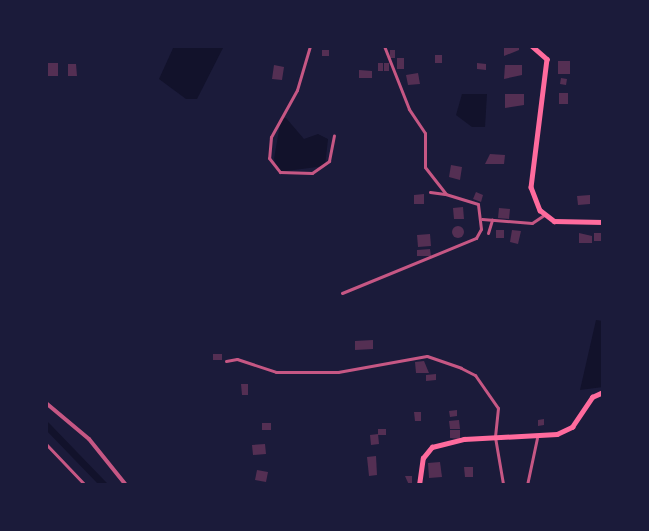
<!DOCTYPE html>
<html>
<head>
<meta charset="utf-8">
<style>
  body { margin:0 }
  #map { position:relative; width:649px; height:531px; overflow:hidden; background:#1b1b3a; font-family:Raleway,sans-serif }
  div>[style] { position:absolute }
  .water>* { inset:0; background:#12122b }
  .canal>* { height:7px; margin:-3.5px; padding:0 3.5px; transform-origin:3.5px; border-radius:3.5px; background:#12122b }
  .building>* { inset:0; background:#542f53 }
  .round { border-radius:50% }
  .minor>* { height:3px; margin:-1.5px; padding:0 1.5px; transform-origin:1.5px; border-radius:1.5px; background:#c65784 }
  .tertiary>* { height:4px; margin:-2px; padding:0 2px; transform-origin:2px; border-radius:2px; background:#c65784 }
  .secondary>* { height:4.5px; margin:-2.25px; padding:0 2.25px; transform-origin:2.25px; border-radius:2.25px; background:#ff6b9d }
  span { translate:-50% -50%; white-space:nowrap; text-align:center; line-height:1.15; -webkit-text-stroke:4px #1b1b3a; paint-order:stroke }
  .frame { position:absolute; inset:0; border:48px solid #1b1b3a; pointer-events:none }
</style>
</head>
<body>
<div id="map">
  <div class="water">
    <i style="clip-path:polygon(174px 46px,224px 46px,197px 99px,186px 99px,159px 79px)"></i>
    <i style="clip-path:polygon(462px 94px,487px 94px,485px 127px,472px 127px,456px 115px)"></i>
    <i style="clip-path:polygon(281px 118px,286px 118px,304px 139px,318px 134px,328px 139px,325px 166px,278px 172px,274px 159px)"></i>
    <i style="clip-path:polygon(596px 320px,603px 321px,603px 387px,580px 390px)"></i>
  </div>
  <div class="canal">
    <i style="left:46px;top:425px;width:83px;rotate:46deg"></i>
  </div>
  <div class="building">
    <i style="clip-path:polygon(504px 46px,519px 46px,519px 50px,504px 56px)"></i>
    <i style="clip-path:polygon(322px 50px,329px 50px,329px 56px,322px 56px)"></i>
    <i style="clip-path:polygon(390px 50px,395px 50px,395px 58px,390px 58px)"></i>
    <i style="clip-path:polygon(435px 55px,442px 55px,442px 63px,435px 63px)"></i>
    <i style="clip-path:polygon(397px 58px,404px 58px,404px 69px,397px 69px)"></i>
    <i style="clip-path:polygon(558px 61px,570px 61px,570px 74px,558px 74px)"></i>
    <i style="clip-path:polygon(48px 63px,58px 63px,58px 76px,48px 76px)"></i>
    <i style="clip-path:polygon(378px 63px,383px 63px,383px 71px,378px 71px)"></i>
    <i style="clip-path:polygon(384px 63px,389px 63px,389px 71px,384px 71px)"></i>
    <i style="clip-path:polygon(477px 63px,486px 64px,486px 70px,477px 69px)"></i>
    <i style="clip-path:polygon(68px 64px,76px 64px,77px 76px,68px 76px)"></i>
    <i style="clip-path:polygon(274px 65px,284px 67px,282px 80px,272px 79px)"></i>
    <i style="clip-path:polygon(505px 65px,522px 65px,522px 75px,504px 79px)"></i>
    <i style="clip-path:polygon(359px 70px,372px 71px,372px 78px,359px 78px)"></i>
    <i style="clip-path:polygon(418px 73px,420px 84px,408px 85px,406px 75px)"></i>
    <i style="clip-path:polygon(561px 78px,567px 79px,566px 85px,560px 84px)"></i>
    <i style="clip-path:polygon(559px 93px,568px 93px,568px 104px,559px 104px)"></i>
    <i style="clip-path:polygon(505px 94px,524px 94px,524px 105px,505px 108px)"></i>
    <i style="clip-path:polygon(490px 154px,505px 155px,504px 164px,485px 164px)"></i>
    <i style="clip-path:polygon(451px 165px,462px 167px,460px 180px,449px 177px)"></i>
    <i style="clip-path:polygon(476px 192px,483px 195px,481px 202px,473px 199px)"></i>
    <i style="clip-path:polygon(424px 194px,424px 204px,414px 204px,414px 195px)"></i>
    <i style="clip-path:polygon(590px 195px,590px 204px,578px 205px,577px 196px)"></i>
    <i style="clip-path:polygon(463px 207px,464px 219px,454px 219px,453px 208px)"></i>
    <i style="clip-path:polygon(499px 208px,510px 209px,509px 219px,498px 218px)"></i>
    <i class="round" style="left:452px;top:226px;width:12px;height:12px"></i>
    <i style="clip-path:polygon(496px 230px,504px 230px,504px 238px,496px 238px)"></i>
    <i style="clip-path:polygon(512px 230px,521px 231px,518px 244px,510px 242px)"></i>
    <i style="clip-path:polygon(579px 233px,592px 236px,592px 243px,579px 243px)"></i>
    <i style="clip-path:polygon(594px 233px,603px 233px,603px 241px,594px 241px)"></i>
    <i style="clip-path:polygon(430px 234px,431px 246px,418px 247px,417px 235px)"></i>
    <i style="clip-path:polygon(430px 249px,431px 256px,417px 256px,417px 250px)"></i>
    <i style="clip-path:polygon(373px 340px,373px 349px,355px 350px,355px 341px)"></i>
    <i style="clip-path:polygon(213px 354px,222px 354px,222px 360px,213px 360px)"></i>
    <i style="clip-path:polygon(424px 361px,429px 373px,416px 373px,415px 362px)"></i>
    <i style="clip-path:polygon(436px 374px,436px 380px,426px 381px,426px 375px)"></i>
    <i style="clip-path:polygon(241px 384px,248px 384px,248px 395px,242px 395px)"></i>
    <i style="clip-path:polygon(457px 410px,457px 416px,450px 417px,449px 411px)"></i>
    <i style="clip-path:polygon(414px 412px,421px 412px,421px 421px,415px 421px)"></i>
    <i style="clip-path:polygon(544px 419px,544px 425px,538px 426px,538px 420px)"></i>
    <i style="clip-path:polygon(459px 420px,460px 429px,450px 429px,449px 421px)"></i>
    <i style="clip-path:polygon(262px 423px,271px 423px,271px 430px,262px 430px)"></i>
    <i style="clip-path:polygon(378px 429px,386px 429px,386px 435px,378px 435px)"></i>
    <i style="clip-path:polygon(450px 430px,460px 430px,460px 439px,450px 438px)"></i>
    <i style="clip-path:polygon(378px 434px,379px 444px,371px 445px,370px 435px)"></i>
    <i style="clip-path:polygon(265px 444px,266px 454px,253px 455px,252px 445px)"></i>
    <i style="clip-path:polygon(376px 456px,377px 475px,369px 476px,367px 457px)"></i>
    <i style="clip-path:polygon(440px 462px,442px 477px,429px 478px,428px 463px)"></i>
    <i style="clip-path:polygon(464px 467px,473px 467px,473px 477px,465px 477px)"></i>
    <i style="clip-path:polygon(257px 470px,268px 472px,266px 482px,255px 480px)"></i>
    <i style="clip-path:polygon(405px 476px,412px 476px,412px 485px,409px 485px)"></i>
  </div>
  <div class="minor">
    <i style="left:310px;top:46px;width:46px;rotate:106.5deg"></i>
    <i style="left:297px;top:90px;width:54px;rotate:119deg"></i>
    <i style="left:271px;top:137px;width:21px;rotate:95deg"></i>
    <i style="left:269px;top:158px;width:18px;rotate:52deg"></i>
    <i style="left:280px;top:172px;width:32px;rotate:2deg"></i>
    <i style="left:312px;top:173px;width:21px;rotate:-35deg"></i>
    <i style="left:329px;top:161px;width:26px;rotate:-79deg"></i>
    <i style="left:430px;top:192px;width:15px;rotate:8deg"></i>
    <i style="left:482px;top:219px;width:50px;rotate:4.6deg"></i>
    <i style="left:532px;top:223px;width:14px;rotate:-34deg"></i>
    <i style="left:488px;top:233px;width:14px;rotate:-73deg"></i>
    <i style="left:342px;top:293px;width:145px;rotate:-22.3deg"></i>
    <i style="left:476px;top:238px;width:10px;rotate:-61deg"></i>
    <i style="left:481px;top:229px;width:25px;rotate:-97deg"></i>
    <i style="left:478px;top:204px;width:34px;rotate:-163deg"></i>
    <i style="left:446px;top:194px;width:34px;rotate:-128deg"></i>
    <i style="left:425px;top:167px;width:34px;rotate:-90deg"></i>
    <i style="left:425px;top:133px;width:29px;rotate:-124deg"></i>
    <i style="left:409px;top:109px;width:68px;rotate:-111.6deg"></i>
    <i style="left:226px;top:361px;width:11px;rotate:-10deg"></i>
    <i style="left:237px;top:359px;width:41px;rotate:18.4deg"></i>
    <i style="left:276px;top:372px;width:62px"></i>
    <i style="left:338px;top:372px;width:90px;rotate:-10.2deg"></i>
    <i style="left:427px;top:356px;width:36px;rotate:19deg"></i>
    <i style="left:461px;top:368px;width:16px;rotate:27deg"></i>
    <i style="left:475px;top:375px;width:40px;rotate:55.1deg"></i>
    <i style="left:498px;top:408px;width:29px;rotate:96deg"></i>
    <i style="left:495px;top:437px;width:48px;rotate:80.3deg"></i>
    <i style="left:46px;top:444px;width:57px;rotate:46.4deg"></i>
    <i style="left:527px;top:485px;width:48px;rotate:-78deg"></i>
  </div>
  <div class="tertiary">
    <i style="left:46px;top:403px;width:56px;rotate:39.9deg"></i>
    <i style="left:89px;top:439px;width:59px;rotate:51.2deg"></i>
  </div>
  <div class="secondary">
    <i style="left:532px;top:46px;width:20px;rotate:41deg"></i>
    <i style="left:547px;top:59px;width:129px;rotate:97.1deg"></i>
    <i style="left:531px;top:187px;width:25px;rotate:69deg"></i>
    <i style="left:540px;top:210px;width:18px;rotate:38deg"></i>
    <i style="left:554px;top:221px;width:49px;rotate:1.2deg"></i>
    <i style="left:419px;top:485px;width:27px;rotate:-82deg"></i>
    <i style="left:423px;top:458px;width:14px;rotate:-51deg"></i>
    <i style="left:432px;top:447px;width:33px;rotate:-14deg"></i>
    <i style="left:464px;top:439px;width:93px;rotate:-3.1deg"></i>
    <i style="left:557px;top:434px;width:17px;rotate:-25deg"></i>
    <i style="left:572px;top:427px;width:36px;rotate:-56deg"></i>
    <i style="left:592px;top:397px;width:12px;rotate:-24deg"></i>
  </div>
  <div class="frame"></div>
</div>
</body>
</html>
